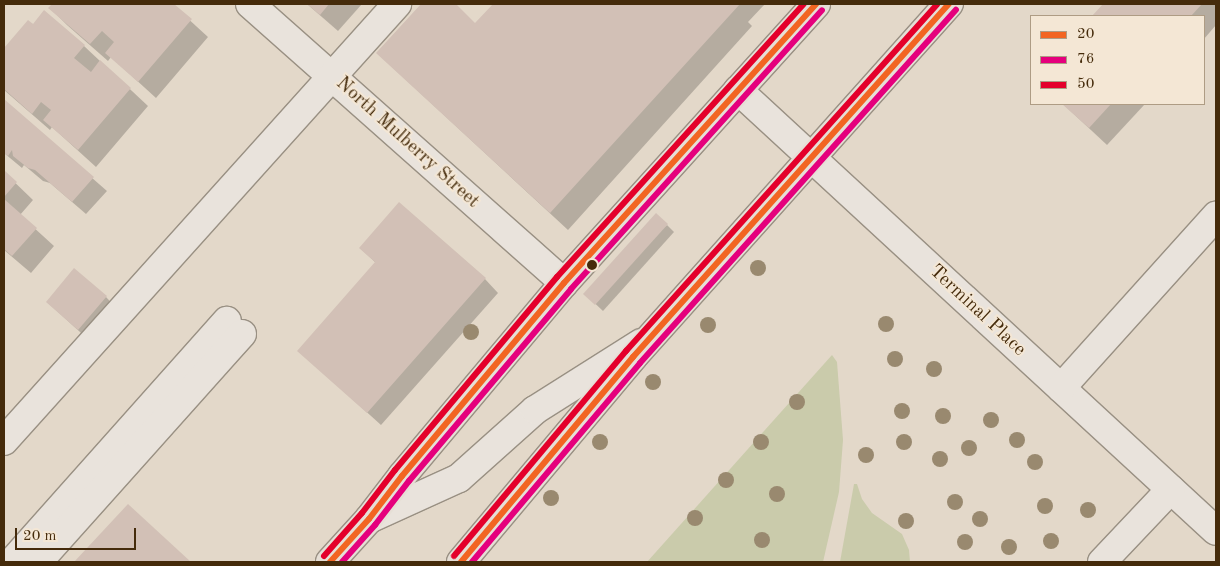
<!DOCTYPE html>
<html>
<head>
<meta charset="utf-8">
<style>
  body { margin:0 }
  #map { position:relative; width:1220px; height:566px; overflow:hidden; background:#e3d8c9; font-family:"Old Standard TT",serif }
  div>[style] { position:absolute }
  .green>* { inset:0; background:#cacbab }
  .shadow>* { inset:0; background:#0003 }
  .building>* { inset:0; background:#d2c0b6 }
  .roads { filter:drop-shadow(1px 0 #999083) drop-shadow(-1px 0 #999083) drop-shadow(0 1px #999083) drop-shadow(0 -1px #999083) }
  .minor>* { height:28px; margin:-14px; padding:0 14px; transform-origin:14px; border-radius:14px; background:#e9e3dc }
  .major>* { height:28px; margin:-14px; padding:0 14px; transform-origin:14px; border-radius:14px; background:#e6dfd6 }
  .bus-1>* { height:6px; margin:-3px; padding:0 3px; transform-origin:3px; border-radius:3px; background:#f26522 }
  .bus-2>* { height:6px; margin:-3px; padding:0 3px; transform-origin:3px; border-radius:3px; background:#e5007d }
  .bus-3>* { height:6px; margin:-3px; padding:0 3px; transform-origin:3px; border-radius:3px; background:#e4002b }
  .trees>* { width:16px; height:16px; margin:-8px; border-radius:50%; background:#99896f }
  .dots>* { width:14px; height:14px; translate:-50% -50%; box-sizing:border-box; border:2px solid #f4e7d5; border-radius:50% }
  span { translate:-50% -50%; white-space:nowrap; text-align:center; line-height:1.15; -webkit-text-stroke:4px #f4e7d5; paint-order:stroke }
  .street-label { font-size:19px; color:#452b0b }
  .frame { position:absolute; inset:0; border:5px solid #452b0b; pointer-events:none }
  .legend { position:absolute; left:1030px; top:15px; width:175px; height:90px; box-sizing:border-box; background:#f4e7d5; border:1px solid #ae9c84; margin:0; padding:6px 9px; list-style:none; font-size:15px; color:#452b0b }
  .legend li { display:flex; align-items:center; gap:10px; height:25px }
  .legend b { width:25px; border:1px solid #ae9c84 }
  .scale { position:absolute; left:15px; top:528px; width:121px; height:22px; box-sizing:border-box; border:2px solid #452b0b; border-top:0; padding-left:6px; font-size:15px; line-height:18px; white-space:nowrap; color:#452b0b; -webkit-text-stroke:4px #f4e7d5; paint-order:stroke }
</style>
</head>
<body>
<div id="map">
  <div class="green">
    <i style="clip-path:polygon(832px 355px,837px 362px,843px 440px,839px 492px,823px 562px,647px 562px)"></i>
    <i style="clip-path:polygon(854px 484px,857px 484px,862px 499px,872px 513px,902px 534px,909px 550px,910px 562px,840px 562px)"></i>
  </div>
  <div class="shadow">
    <i style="clip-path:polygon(53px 4px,172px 4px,208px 37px,156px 98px,111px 57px,108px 61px,67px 25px,50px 8px)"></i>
    <i style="clip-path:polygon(307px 4px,362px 4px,338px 31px)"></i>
    <i style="clip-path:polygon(422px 4px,454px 4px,476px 25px,494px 4px,765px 4px,748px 22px,752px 26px,568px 230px,377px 53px)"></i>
    <i style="clip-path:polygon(1105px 4px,1216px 4px,1216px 25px,1204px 39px,1204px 16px,1094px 16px)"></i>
    <i style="clip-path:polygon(28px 22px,84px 46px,148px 106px,96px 167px,52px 127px,50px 130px,4px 90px,4px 56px,6px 53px,4px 50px)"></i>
    <i style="clip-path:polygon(4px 101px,107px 191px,86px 214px,50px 183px,43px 181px,24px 165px,22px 168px,4px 153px)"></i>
    <i style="clip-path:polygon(1063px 104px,1145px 104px,1107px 145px)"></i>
    <i style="clip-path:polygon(4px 172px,33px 200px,20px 215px,54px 246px,31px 273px,4px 250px)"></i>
    <i style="clip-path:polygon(667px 225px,674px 232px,603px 311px,585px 294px)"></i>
    <i style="clip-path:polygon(360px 248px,485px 279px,498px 293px,381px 425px,299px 351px,376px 263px)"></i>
    <i style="clip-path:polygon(106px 297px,119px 311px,91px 342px,47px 302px)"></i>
    <i style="clip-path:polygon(128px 506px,189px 562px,76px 562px)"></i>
  </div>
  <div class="building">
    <i style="clip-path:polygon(52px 4px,174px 4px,192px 19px,138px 82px,105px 53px,114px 42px,102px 31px,90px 44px,48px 8px)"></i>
    <i style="clip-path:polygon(307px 4px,329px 4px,320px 15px)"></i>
    <i style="clip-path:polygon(421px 4px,456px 4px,475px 23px,493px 4px,740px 4px,550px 213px,376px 53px)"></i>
    <i style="clip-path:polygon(1103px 4px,1202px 4px,1191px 16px,1092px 16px)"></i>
    <i style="clip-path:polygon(44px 10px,85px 45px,74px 58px,91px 72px,100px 60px,131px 88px,78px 150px,43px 120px,51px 110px,41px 102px,32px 114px,4px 89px,4px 48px,28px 20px,33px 24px)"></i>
    <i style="clip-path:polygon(4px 99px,94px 177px,72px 202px,35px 170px,28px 168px,13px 156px,12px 150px,8px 156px,4px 153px)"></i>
    <i style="clip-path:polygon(1062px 104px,1111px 104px,1089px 128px)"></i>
    <i style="clip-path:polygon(4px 170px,17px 182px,4px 197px)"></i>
    <i style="clip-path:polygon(4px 199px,37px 228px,12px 256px,4px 249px)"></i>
    <i style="clip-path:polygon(399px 202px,486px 278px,367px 413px,297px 351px,375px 262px,359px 248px)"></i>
    <i style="clip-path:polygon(656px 213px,668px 224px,595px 305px,583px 294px)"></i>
    <i style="clip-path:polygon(74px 268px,107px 296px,78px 330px,46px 302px)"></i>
    <i style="clip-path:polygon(128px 504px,191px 562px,74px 562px)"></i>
  </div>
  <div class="roads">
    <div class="minor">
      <i style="left:250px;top:4px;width:420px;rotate:41.6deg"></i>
      <i style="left:738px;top:90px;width:650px;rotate:42.69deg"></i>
      <i style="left:1061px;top:388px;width:232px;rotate:-48deg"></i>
      <i style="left:4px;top:441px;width:588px;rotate:-48.03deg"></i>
      <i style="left:369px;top:519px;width:99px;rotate:-24.5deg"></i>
      <i style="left:459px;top:478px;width:102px;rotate:-41.8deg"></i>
      <i style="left:535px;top:410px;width:125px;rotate:-32.3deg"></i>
      <i style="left:12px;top:562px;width:323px;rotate:-48.3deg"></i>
      <i style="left:38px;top:562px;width:306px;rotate:-48.2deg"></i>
      <i style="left:1102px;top:562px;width:100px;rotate:-46.6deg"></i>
    </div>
    <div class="major">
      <i style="left:330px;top:562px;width:58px;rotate:-47.8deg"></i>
      <i style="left:369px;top:519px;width:54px;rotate:-52.5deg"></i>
      <i style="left:402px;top:476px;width:252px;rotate:-50deg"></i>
      <i style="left:564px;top:283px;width:376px;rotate:-47.9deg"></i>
      <i style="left:461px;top:562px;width:268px;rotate:-50deg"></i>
      <i style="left:633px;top:357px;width:474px;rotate:-48.2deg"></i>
    </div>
  </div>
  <div class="bus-1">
    <i style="left:330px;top:562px;width:58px;rotate:-47.8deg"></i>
    <i style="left:369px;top:519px;width:54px;rotate:-52.5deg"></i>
    <i style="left:402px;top:476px;width:252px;rotate:-50deg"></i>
    <i style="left:564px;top:283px;width:376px;rotate:-47.9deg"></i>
    <i style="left:461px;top:562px;width:268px;rotate:-50deg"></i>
    <i style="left:633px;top:357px;width:474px;rotate:-48.2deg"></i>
  </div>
  <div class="bus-2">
    <i style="left:342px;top:562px;width:50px;rotate:-48.3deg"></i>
    <i style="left:375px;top:525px;width:56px;rotate:-52.3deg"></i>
    <i style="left:409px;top:481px;width:251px;rotate:-49.8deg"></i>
    <i style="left:571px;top:289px;width:375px;rotate:-48deg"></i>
    <i style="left:472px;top:562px;width:260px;rotate:-49.8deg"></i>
    <i style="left:640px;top:363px;width:474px;rotate:-48.2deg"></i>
  </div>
  <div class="bus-3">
    <i style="left:324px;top:556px;width:57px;rotate:-48.5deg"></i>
    <i style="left:362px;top:513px;width:54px;rotate:-52.5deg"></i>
    <i style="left:395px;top:470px;width:252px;rotate:-50deg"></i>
    <i style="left:557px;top:277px;width:368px;rotate:-47.9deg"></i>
    <i style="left:454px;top:556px;width:268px;rotate:-50deg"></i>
    <i style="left:626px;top:351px;width:466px;rotate:-48.1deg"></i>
  </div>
  <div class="trees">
    <i style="left:758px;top:268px"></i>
    <i style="left:886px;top:324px"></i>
    <i style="left:708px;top:325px"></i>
    <i style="left:471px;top:332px"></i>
    <i style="left:895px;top:359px"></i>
    <i style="left:934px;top:369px"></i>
    <i style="left:653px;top:382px"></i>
    <i style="left:797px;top:402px"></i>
    <i style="left:902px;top:411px"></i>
    <i style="left:943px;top:416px"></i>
    <i style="left:991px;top:420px"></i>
    <i style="left:1017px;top:440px"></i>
    <i style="left:600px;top:442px"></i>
    <i style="left:761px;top:442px"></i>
    <i style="left:904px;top:442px"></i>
    <i style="left:969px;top:448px"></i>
    <i style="left:866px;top:455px"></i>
    <i style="left:940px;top:459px"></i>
    <i style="left:1035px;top:462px"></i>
    <i style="left:726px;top:480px"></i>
    <i style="left:777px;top:494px"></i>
    <i style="left:551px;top:498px"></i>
    <i style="left:955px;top:502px"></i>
    <i style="left:1045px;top:506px"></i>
    <i style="left:1088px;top:510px"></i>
    <i style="left:695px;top:518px"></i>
    <i style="left:980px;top:519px"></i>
    <i style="left:906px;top:521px"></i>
    <i style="left:762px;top:540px"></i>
    <i style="left:1051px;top:541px"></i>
    <i style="left:965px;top:542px"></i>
    <i style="left:1009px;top:547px"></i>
  </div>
  <div class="dots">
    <i style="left:592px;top:265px;background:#452b0b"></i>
  </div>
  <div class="street-label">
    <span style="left:407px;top:143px;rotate:42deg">North Mulberry Street</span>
    <span style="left:977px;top:311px;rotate:43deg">Terminal Place</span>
  </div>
  <div class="frame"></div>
  <ul class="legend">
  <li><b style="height:6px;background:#f26522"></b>20</li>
  <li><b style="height:6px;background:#e5007d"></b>76</li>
  <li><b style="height:6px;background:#e4002b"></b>50</li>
  </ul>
  <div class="scale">20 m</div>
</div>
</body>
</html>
